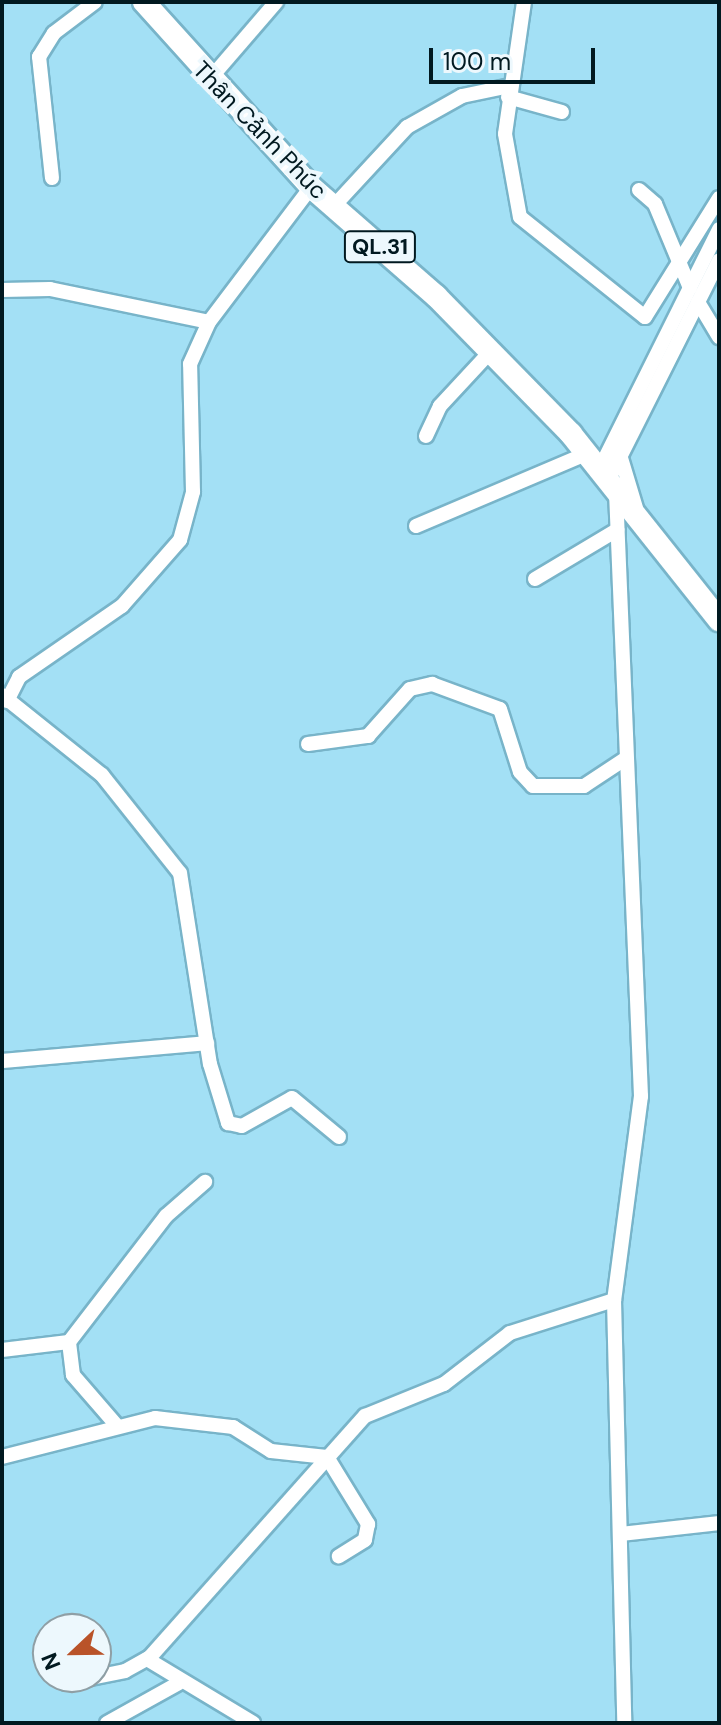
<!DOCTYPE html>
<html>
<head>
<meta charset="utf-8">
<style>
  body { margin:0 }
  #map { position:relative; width:721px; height:1725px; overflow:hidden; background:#a3e0f5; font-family:"DM Sans",sans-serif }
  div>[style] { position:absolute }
  .roads { filter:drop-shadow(2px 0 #78b4c9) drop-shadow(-2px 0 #78b4c9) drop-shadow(0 2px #78b4c9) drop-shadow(0 -2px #78b4c9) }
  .minor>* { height:14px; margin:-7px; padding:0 7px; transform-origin:7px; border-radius:7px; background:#fff }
  .highway>* { height:22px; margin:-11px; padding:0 11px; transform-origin:11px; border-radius:11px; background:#fff }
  span { translate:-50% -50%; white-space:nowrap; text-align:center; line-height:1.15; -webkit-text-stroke:8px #edf8fd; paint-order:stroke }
  .shield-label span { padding:2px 6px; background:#edf8fd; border:2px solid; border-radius:6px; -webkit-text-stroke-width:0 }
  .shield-label { font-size:22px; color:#011920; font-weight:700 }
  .street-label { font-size:24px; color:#011920 }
  .frame { position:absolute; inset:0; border:4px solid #011920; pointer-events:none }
  .north { position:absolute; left:32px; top:1613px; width:80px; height:80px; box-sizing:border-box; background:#edf8fd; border:2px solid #8f9fa5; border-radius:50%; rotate:248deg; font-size:22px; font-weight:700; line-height:32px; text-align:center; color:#011920 }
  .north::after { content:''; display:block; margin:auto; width:28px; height:36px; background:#b95329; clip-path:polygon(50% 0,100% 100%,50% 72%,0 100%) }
  .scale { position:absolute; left:429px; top:48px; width:166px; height:36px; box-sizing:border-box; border:4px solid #011920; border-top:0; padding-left:10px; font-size:24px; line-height:28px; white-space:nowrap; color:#011920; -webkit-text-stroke:6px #edf8fd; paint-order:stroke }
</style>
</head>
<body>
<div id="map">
  <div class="roads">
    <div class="minor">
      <i style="left:524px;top:2px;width:133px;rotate:98.2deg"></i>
      <i style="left:505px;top:134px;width:84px;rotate:79.8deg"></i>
      <i style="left:520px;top:217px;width:160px;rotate:38.7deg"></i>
      <i style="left:645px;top:317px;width:140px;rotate:-58.1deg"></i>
      <i style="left:209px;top:80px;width:103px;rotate:-49.3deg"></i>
      <i style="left:508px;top:97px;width:56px;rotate:15.5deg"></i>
      <i style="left:52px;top:178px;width:122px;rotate:-96.1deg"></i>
      <i style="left:39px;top:57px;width:28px;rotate:-58deg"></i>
      <i style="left:54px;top:33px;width:51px;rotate:-37.1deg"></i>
      <i style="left:639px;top:190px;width:21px;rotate:41deg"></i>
      <i style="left:655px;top:204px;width:91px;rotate:67.4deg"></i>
      <i style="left:333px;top:207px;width:109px;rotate:-47.2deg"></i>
      <i style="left:407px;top:127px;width:63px;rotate:-29.4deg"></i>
      <i style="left:462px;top:96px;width:49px;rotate:-11.8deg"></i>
      <i style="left:2px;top:290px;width:48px;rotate:-1.2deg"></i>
      <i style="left:50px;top:289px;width:162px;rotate:11.7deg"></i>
      <i style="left:698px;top:302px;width:41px;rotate:59deg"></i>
      <i style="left:426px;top:436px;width:33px;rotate:-65deg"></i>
      <i style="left:440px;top:406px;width:76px;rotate:-47.1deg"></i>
      <i style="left:621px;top:458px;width:52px;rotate:73.3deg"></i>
      <i style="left:599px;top:470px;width:269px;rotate:-63.5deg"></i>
      <i style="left:608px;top:481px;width:247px;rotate:-63.3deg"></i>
      <i style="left:616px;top:492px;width:605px;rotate:87.63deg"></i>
      <i style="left:641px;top:1096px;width:206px;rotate:97.5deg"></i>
      <i style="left:614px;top:1300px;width:423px;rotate:88.6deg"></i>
      <i style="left:416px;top:526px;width:185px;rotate:-23deg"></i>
      <i style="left:535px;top:579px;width:96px;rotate:-30.9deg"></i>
      <i style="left:2px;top:695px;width:128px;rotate:38.7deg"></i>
      <i style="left:102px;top:775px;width:125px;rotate:51.5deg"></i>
      <i style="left:180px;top:873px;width:193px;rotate:81.1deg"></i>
      <i style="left:210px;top:1064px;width:62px;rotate:73deg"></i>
      <i style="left:228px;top:1123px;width:14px;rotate:12deg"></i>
      <i style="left:242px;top:1126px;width:57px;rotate:-29.2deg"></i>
      <i style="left:292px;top:1098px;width:61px;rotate:39.7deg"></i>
      <i style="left:7px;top:701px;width:27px;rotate:-63deg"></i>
      <i style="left:19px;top:677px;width:125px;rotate:-34.6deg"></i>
      <i style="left:122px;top:606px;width:88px;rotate:-48.7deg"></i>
      <i style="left:180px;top:540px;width:50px;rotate:-74.8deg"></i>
      <i style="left:193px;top:492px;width:128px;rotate:-91.3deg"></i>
      <i style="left:190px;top:364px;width:46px;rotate:-65.7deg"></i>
      <i style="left:209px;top:322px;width:169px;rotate:-52.9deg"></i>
      <i style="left:308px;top:744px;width:61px;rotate:-7.6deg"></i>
      <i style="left:368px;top:736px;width:63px;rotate:-48.2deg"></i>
      <i style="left:410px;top:689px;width:23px;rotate:-13deg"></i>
      <i style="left:432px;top:684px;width:72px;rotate:20.2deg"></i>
      <i style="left:500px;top:709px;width:66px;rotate:72.4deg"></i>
      <i style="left:520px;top:772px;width:19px;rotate:47deg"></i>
      <i style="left:533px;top:786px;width:51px"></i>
      <i style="left:584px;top:786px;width:49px;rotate:-33.4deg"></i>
      <i style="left:2px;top:1061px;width:206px;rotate:-5deg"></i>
      <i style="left:2px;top:1350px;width:67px;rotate:-6.8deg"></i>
      <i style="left:118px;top:1427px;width:69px;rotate:-130.9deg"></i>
      <i style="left:73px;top:1375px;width:33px;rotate:-97deg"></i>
      <i style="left:69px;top:1342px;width:159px;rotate:-52.4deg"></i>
      <i style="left:166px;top:1216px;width:52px;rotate:-41.1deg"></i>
      <i style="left:2px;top:1457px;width:158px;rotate:-14.3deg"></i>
      <i style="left:155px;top:1418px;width:79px;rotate:6.6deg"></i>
      <i style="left:233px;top:1427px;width:45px;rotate:32.3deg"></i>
      <i style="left:271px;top:1451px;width:56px;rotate:6.1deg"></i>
      <i style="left:327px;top:1457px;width:79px;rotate:58.5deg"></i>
      <i style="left:368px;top:1524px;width:16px;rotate:101deg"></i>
      <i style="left:365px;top:1540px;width:31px;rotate:148deg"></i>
      <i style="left:621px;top:1534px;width:99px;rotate:-6.4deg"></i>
      <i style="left:147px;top:1659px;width:124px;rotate:31.1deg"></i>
      <i style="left:66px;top:1683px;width:60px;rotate:-11.5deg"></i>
      <i style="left:125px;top:1671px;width:29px;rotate:-29deg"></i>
      <i style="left:150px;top:1657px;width:323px;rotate:-48.3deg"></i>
      <i style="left:365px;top:1416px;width:85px;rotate:-22.1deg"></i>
      <i style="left:444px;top:1384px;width:83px;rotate:-37.7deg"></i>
      <i style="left:510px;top:1333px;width:109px;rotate:-17.6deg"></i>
      <i style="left:107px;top:1723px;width:82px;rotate:-29.1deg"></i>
    </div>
    <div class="highway">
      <i style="left:144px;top:2px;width:249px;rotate:47.9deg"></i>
      <i style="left:311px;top:187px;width:166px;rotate:41.1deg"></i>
      <i style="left:436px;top:296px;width:193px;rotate:45.6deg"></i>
      <i style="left:571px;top:434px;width:238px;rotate:51.5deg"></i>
    </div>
  </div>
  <div class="shield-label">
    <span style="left:380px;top:247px">QL.31</span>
  </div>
  <div class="street-label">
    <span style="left:260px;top:130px;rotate:46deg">Thân Cảnh Phúc</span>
  </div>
  <div class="frame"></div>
  <div class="north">N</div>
  <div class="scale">100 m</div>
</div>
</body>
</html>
